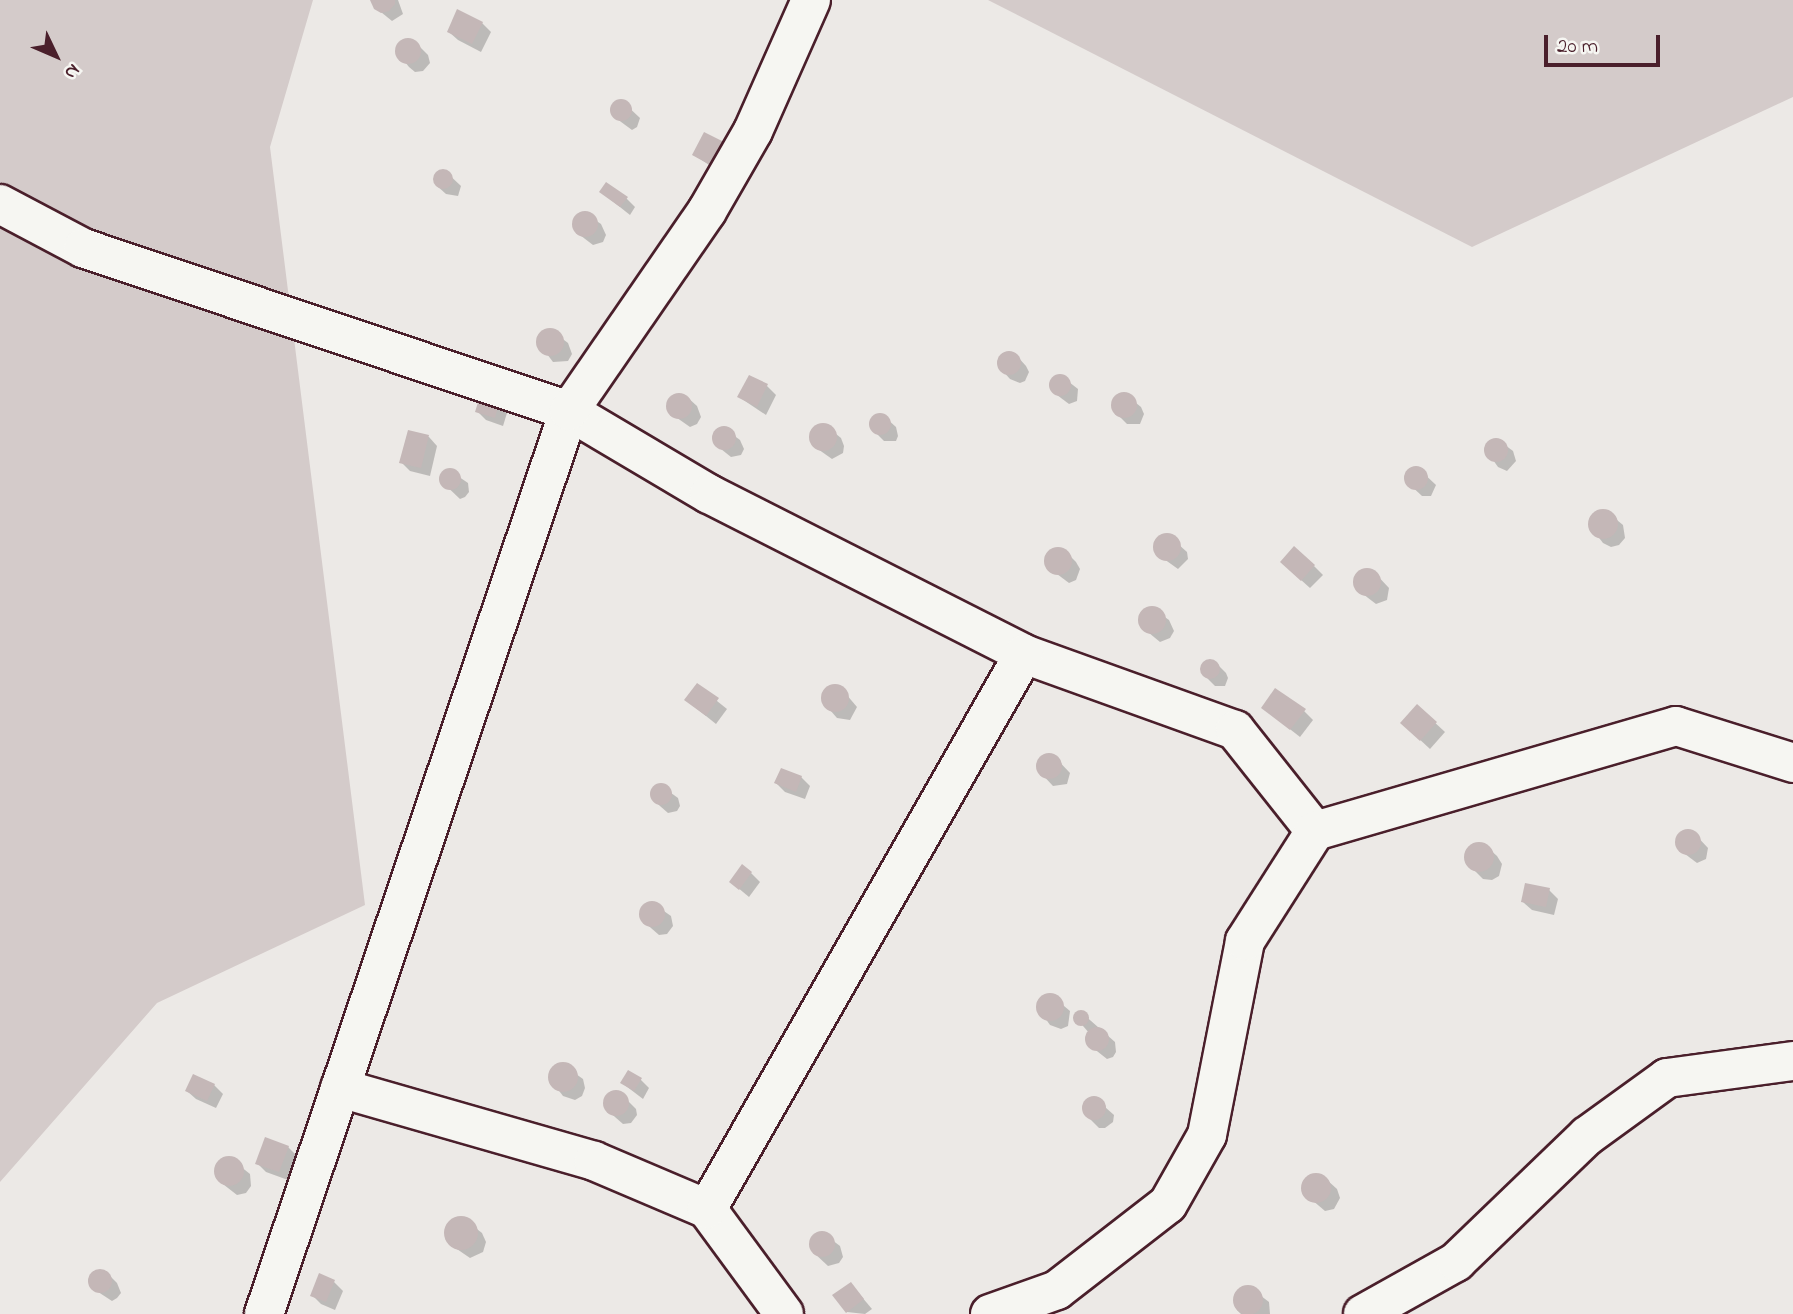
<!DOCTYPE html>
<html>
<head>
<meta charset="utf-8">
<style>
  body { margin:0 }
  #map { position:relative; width:1793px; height:1314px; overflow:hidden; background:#ece9e6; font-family:"Indie Flower",sans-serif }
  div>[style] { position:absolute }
  .green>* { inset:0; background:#d4cbca }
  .shadow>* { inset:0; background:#0003 }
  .building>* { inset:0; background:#c4b7b7 }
  .round { border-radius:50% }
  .roads { filter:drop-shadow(2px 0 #4a1f2b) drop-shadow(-2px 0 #4a1f2b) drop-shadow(0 2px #4a1f2b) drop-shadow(0 -2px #4a1f2b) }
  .minor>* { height:38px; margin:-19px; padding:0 19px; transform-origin:19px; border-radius:19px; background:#f6f6f2 }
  span { translate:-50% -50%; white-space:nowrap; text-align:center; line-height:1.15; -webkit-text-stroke:7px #f6f6f2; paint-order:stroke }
  .north { position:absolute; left:21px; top:21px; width:70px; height:70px; -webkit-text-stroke:5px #f6f6f2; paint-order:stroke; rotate:134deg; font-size:19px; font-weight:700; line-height:28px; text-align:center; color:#4a1f2b }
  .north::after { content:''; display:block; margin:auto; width:24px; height:32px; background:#4a1f2b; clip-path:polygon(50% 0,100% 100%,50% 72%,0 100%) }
  .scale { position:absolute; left:1544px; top:35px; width:116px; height:32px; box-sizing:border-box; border:4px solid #4a1f2b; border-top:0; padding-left:9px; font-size:21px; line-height:24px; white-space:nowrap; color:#4a1f2b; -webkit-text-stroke:5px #f6f6f2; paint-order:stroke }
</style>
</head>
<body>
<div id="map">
  <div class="green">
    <i style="clip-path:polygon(0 0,313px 0,270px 147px,365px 905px,157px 1003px,0 1182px)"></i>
    <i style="clip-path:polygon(988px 0,1793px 0,1793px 97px,1472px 247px)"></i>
  </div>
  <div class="shadow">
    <i style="clip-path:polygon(373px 0,398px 0,403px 14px,392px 21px,376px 8px)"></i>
    <i style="clip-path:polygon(482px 23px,491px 32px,481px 52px,458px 40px,449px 32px)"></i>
    <i style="clip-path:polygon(413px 40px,428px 55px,430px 63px,423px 71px,415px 72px,409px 67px,396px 51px,402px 41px)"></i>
    <i style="clip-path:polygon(622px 101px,640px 118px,637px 127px,632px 130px,613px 116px,612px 107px)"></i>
    <i style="clip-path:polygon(705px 134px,723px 174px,694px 155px)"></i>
    <i style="clip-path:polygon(445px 171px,461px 186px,458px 196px,446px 194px,436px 185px,435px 176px)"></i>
    <i style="clip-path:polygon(601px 192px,626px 198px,635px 207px,630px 215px)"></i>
    <i style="clip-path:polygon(585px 213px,601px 224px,606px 235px,603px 242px,593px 245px,576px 232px,575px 218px)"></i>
    <i style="clip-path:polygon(551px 330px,568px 343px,572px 354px,568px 361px,553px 362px,538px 342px,540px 334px)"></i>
    <i style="clip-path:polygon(1008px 354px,1017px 356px,1026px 366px,1029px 372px,1025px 381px,1020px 383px,1010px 379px,1001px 369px,999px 362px)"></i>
    <i style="clip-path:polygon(1060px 375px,1078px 389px,1077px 401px,1069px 404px,1053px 392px,1051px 383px)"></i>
    <i style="clip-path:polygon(749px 377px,767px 386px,776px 395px,766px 415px,739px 397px)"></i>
    <i style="clip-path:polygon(676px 394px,687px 397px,697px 406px,701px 417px,697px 424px,690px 427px,670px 413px,667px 406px,670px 398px)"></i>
    <i style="clip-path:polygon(1125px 394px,1141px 407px,1144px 414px,1140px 424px,1127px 424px,1118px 415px,1113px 404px,1115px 398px)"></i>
    <i style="clip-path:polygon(499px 404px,507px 413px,503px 426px,486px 420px,477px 411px)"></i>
    <i style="clip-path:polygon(878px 416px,886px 418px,896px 427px,898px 436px,896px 441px,884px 441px,875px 432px,871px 424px)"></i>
    <i style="clip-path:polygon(825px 425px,841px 438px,844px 446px,843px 453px,832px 459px,815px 447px,811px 436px,814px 429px)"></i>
    <i style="clip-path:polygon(724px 428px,740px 440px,744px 449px,741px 455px,731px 457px,716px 445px,716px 432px)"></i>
    <i style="clip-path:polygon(409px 432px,429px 437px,437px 446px,430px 476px,410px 471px,401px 462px)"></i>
    <i style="clip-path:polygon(1497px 439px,1513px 451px,1516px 461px,1507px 471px,1498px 467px,1486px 450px,1490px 441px)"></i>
    <i style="clip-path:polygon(1412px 468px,1418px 468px,1436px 485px,1431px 496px,1422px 496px,1407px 482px,1408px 473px)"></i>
    <i style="clip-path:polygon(449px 470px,468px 483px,469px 492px,465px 497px,460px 499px,441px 481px,444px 472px)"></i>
    <i style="clip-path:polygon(1606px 511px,1623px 525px,1625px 538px,1619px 545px,1611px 547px,1603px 543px,1590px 526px,1594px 514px)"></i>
    <i style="clip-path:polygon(1168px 535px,1187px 552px,1188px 559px,1178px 569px,1157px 554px,1156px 542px,1160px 537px)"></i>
    <i style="clip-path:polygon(1056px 549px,1067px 553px,1076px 562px,1080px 569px,1076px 580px,1069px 583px,1049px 568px,1046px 560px,1049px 553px)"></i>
    <i style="clip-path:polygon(1314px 566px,1323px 575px,1310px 588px,1291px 571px)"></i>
    <i style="clip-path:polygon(1367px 570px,1374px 572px,1389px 588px,1387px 600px,1376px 604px,1359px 591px,1356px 584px,1360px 573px)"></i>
    <i style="clip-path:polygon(1152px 608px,1169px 620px,1174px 631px,1170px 638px,1160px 642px,1143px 628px,1140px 621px,1142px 614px)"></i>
    <i style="clip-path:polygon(1208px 661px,1217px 664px,1226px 673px,1228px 678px,1225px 686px,1215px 686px,1206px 677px,1201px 669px)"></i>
    <i style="clip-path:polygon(697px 685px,727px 709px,716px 724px,686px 700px)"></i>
    <i style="clip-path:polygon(833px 686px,840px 687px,857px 707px,850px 720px,837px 718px,823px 702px,826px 690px)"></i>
    <i style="clip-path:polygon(1417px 706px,1445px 732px,1430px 749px,1402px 723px)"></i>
    <i style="clip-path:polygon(1263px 708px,1304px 711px,1313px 720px,1300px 737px)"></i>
    <i style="clip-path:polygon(1046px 754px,1053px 755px,1070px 773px,1067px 784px,1053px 786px,1038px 770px,1040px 759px)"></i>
    <i style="clip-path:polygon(801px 777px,810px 786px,805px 799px,785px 792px,776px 783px)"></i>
    <i style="clip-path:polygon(660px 785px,678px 798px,680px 806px,677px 811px,668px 813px,652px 799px,654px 787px)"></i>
    <i style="clip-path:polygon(1686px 832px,1694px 833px,1708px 848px,1706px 859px,1697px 863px,1681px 851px,1677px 841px)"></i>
    <i style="clip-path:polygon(1474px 845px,1487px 847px,1497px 856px,1502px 864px,1499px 876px,1492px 880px,1483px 879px,1467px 863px,1468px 851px)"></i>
    <i style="clip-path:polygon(751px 873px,760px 882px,749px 897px,731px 882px)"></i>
    <i style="clip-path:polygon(1549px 890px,1558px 899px,1554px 915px,1532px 910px,1523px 902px)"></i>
    <i style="clip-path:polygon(651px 902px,671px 916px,673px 926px,667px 934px,659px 935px,643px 921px,644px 906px)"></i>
    <i style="clip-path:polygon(1051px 995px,1070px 1011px,1068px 1026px,1061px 1029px,1050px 1025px,1038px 1008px,1043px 998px)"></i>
    <i style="clip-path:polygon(1082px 1013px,1115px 1042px,1116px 1052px,1113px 1057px,1107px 1059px,1088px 1044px,1090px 1034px,1076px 1018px)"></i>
    <i style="clip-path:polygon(562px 1064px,583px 1079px,585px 1088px,582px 1096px,575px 1100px,563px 1096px,550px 1079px,555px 1067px)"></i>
    <i style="clip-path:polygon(640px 1079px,649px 1088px,643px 1099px,622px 1083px)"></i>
    <i style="clip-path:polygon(214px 1085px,223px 1094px,216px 1108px,196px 1099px,187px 1091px)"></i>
    <i style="clip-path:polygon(619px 1092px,636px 1109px,637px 1115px,631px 1123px,623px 1124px,607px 1110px,606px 1098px)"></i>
    <i style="clip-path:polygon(1090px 1099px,1096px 1099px,1114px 1115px,1113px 1122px,1105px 1128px,1099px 1128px,1089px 1118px,1084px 1106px)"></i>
    <i style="clip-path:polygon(288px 1147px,297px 1156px,288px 1180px,266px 1172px,257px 1163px)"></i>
    <i style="clip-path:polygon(230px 1158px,250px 1174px,251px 1186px,246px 1193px,237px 1195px,219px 1181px,216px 1172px,222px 1160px)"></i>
    <i style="clip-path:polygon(1315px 1175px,1327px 1180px,1337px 1189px,1340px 1198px,1334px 1209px,1325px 1211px,1305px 1194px,1303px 1186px,1307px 1178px)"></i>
    <i style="clip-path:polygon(463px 1218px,482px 1233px,486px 1242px,483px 1252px,470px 1258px,451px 1245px,445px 1232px,449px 1223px)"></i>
    <i style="clip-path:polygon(823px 1233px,840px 1246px,843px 1257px,839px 1263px,828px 1266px,813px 1252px,813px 1237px)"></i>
    <i style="clip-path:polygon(98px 1271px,108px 1274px,117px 1283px,121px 1293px,117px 1298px,112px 1301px,92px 1288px,90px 1281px)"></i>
    <i style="clip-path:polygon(334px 1282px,343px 1291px,335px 1310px,321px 1304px,312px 1295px)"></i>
    <i style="clip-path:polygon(851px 1284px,872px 1309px,865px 1314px,847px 1312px)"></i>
    <i style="clip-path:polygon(1248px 1286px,1269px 1302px,1270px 1314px,1241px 1314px,1237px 1310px,1234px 1302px,1239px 1289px)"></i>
  </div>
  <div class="building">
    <i style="clip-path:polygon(370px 0,395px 0,395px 4px,389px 11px,381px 13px,374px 9px)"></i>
    <i style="clip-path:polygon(457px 9px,483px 22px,472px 44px,447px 32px)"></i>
    <i class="round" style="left:395px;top:38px;width:26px;height:26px"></i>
    <i class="round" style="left:610px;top:99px;width:22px;height:22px"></i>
    <i style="clip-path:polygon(704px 132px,726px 143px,714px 167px,692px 155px)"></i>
    <i class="round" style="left:433px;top:169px;width:20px;height:20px"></i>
    <i style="clip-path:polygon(606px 182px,628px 197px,620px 207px,599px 192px)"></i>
    <i class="round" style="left:572px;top:211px;width:26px;height:26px"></i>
    <i class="round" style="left:536px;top:328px;width:28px;height:28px"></i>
    <i class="round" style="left:997px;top:351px;width:24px;height:24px"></i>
    <i class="round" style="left:1049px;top:374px;width:22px;height:22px"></i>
    <i style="clip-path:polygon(749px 375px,768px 384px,757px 407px,737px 397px)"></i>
    <i class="round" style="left:1111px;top:392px;width:26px;height:26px"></i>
    <i class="round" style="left:666px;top:393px;width:26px;height:26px"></i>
    <i style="clip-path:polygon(480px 396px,499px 403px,495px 418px,475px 412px)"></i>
    <i class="round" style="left:869px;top:413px;width:22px;height:22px"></i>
    <i class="round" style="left:809px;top:423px;width:28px;height:28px"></i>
    <i class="round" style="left:712px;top:426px;width:24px;height:24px"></i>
    <i style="clip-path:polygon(408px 430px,429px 435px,421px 468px,399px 463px)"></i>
    <i class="round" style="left:1484px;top:438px;width:24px;height:24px"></i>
    <i class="round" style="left:1404px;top:466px;width:24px;height:24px"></i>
    <i class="round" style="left:439px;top:468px;width:22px;height:22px"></i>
    <i class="round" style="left:1588px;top:509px;width:30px;height:30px"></i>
    <i class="round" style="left:1153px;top:533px;width:28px;height:28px"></i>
    <i style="clip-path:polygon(1294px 546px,1315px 565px,1301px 581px,1280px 562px)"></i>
    <i class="round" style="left:1044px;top:547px;width:28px;height:28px"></i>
    <i class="round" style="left:1353px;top:568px;width:28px;height:28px"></i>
    <i class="round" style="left:1138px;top:606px;width:28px;height:28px"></i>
    <i class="round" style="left:1200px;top:659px;width:20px;height:20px"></i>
    <i style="clip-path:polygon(697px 683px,719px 698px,706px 716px,684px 700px)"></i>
    <i class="round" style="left:821px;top:684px;width:28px;height:28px"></i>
    <i style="clip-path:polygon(1275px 688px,1306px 709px,1290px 730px,1261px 708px)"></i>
    <i style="clip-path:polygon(1417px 704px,1437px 722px,1420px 741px,1400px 723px)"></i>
    <i class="round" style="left:1036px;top:753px;width:26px;height:26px"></i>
    <i style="clip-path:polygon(781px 768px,802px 776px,796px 792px,774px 783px)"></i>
    <i class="round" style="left:650px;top:783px;width:22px;height:22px"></i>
    <i class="round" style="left:1675px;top:829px;width:26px;height:26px"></i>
    <i class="round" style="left:1464px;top:842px;width:30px;height:30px"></i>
    <i style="clip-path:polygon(742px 864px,752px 872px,739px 890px,729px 882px)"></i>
    <i style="clip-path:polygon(1525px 883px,1550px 888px,1546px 907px,1521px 902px)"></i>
    <i class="round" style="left:639px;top:901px;width:26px;height:26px"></i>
    <i class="round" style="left:1036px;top:993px;width:28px;height:28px"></i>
    <i class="round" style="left:1073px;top:1010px;width:16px;height:16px"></i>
    <i class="round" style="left:1085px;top:1027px;width:24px;height:24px"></i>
    <i class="round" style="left:548px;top:1062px;width:30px;height:30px"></i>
    <i style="clip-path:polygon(628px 1070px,642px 1078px,634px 1091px,620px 1083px)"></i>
    <i style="clip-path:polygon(193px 1074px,215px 1084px,207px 1101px,185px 1091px)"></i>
    <i class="round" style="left:603px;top:1090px;width:26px;height:26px"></i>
    <i class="round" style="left:1082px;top:1096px;width:24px;height:24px"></i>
    <i style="clip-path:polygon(265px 1137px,289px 1146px,279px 1172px,255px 1164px)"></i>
    <i class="round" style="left:214px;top:1156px;width:30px;height:30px"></i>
    <i class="round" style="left:1301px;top:1173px;width:30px;height:30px"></i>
    <i class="round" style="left:444px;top:1216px;width:34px;height:34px"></i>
    <i class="round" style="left:809px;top:1231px;width:26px;height:26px"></i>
    <i class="round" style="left:88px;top:1269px;width:24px;height:24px"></i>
    <i style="clip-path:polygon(319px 1273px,335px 1280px,326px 1302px,310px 1296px)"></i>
    <i style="clip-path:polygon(851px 1282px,864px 1299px,846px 1313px,832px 1295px)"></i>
    <i class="round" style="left:1233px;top:1285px;width:30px;height:30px"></i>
  </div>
  <div class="roads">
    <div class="minor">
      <i style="left:0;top:204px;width:94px;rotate:27.9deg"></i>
      <i style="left:83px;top:248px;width:513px;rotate:18.54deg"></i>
      <i style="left:569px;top:411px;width:163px;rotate:30.7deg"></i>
      <i style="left:709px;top:494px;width:353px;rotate:26.9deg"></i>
      <i style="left:1024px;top:654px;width:224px;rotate:19.8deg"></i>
      <i style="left:1235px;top:730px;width:129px;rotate:51.6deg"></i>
      <i style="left:340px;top:1088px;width:264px;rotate:16deg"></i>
      <i style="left:594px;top:1161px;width:123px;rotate:23deg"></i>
      <i style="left:707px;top:1209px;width:130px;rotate:53.7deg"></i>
      <i style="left:707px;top:1209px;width:639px;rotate:-60.27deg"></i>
      <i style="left:264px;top:1314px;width:953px;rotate:-71.34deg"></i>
      <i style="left:569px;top:411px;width:243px;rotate:-55.4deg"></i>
      <i style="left:707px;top:211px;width:92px;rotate:-60.1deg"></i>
      <i style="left:753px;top:131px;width:143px;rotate:-66.1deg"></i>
      <i style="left:990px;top:1314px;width:71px;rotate:-19.7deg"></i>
      <i style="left:1057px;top:1290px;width:140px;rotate:-37.8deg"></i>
      <i style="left:1168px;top:1204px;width:79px;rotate:-60.5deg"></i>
      <i style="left:1207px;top:1135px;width:198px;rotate:-78.9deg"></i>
      <i style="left:1245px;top:941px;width:130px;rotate:-57.5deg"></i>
      <i style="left:1315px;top:831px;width:376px;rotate:-16.2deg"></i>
      <i style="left:1676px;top:726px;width:123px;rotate:17.5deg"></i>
      <i style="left:1363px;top:1314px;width:107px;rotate:-29.2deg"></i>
      <i style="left:1456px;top:1262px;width:182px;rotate:-43.9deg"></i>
      <i style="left:1587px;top:1136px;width:99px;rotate:-35.9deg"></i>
      <i style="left:1667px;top:1078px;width:127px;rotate:-7.7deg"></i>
    </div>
  </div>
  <div class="north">N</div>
  <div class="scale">20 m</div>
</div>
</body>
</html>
